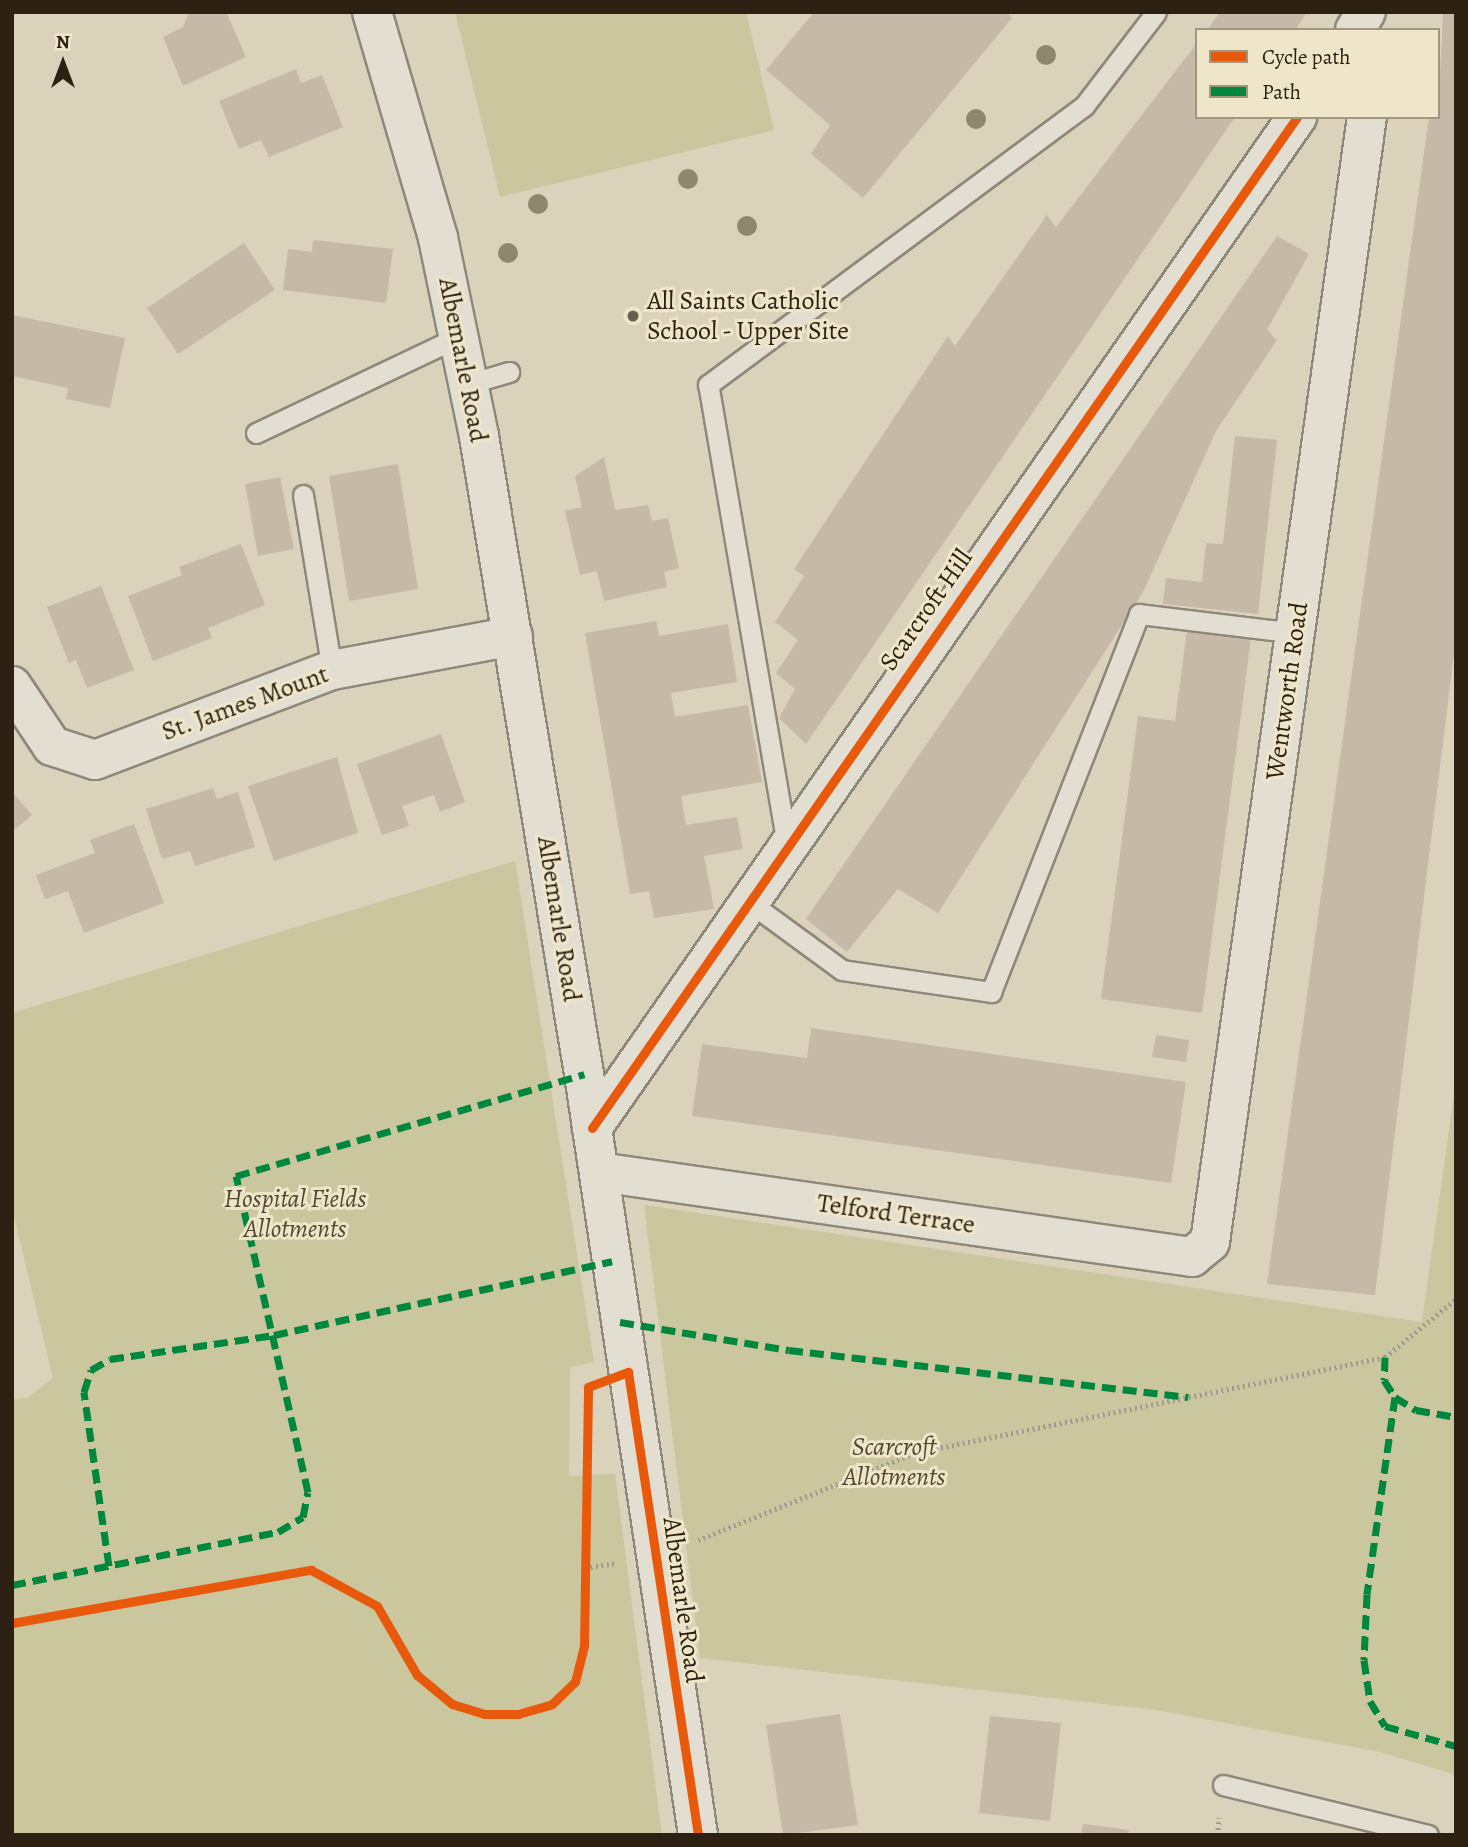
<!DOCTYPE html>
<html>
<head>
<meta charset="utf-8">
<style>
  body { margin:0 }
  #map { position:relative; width:1468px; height:1847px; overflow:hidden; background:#dad2bb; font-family:Alegreya,serif }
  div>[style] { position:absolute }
  .green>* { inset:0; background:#cac69e }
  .building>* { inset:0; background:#c6b9a8 }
  .path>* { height:4.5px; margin-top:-2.25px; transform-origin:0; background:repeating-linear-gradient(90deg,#a19c92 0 2px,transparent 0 5.5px) }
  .roads { filter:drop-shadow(2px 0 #8e887a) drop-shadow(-2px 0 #8e887a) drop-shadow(0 2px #8e887a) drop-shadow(0 -2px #8e887a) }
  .lane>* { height:19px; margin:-9.5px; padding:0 9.5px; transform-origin:9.5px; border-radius:9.5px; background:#e2ded2 }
  .street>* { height:38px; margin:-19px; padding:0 19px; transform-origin:19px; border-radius:19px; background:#e2ded2 }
  .quiet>* { height:7px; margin-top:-3.5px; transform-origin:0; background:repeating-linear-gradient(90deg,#00873e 0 14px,transparent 0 21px) }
  .cycleway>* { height:9px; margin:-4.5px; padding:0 4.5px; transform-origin:4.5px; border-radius:4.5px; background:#e8590c }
  .trees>* { width:20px; height:20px; margin:-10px; border-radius:50%; background:#8e866f }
  .dots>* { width:19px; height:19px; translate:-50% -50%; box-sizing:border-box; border:4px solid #efe6ca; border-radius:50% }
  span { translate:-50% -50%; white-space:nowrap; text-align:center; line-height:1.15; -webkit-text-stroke:6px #efe6ca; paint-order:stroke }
  .poi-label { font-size:26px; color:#2c2113 }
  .left { translate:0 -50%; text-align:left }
  .street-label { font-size:26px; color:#2c2113 }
  .park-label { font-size:26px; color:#504830; font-style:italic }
  .frame { position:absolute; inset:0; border:14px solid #2c2113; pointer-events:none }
  .legend { position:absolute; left:1195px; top:28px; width:245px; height:91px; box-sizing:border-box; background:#efe6ca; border:2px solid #a19781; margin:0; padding:9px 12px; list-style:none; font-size:21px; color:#2c2113 }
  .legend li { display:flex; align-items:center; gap:14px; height:35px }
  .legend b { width:35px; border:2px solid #a19781 }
  .north { position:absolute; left:28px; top:28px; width:70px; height:70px; -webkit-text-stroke:5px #efe6ca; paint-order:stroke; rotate:0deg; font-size:19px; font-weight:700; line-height:28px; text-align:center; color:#2c2113 }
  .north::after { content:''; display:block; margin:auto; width:24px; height:32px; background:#2c2113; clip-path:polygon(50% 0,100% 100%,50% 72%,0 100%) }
</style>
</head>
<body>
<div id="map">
  <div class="green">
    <i style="clip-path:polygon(455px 12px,746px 12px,774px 130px,500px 197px)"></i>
    <i style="clip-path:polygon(515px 861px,594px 1362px,570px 1367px,569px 1476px,615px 1474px,662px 1835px,12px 1835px,12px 1400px,27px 1398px,53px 1378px,12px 1208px,12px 1013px)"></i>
    <i style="clip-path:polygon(1456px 1080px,1456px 1775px,1380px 1752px,1157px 1710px,700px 1658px,644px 1205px,1422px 1322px)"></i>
  </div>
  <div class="building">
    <i style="clip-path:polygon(189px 12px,226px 12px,246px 57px,183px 86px,163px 37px,183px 27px)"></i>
    <i style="clip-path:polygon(814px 12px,1006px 12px,1012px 18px,863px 198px,811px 154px,830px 125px,766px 70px)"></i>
    <i style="clip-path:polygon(1220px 12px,1307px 12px,1295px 30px,1207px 30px)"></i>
    <i style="clip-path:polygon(1443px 12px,1456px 12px,1456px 637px,1375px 1295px,1267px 1284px,1429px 117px,1438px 117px)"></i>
    <i style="clip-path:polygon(1197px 43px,1197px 117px,1235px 117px,806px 744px,779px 718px,795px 689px,776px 673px,798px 640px,775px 622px,804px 576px,794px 569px,948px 336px,955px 346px,1047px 215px,1056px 227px)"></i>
    <i style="clip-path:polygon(296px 69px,301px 83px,322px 75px,343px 127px,269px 157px,261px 140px,239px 149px,219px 101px)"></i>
    <i style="clip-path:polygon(1277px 236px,1309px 254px,1267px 330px,1277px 340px,1216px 431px,1143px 592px,938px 913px,898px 889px,847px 952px,806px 919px)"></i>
    <i style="clip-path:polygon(313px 240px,393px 249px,386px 303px,283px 290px,288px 249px,312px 252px)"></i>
    <i style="clip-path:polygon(244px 243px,275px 290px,178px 354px,147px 308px)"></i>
    <i style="clip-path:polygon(12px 315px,125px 338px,110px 408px,66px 399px,68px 388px,12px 376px)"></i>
    <i style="clip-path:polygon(1235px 436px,1277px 440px,1258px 614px,1163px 604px,1166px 578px,1202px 582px,1206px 543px,1223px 544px)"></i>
    <i style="clip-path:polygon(604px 457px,615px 510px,648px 505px,652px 521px,668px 518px,679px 568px,664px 572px,667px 587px,604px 601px,597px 571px,580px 575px,565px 511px,582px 507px,575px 476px)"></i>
    <i style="clip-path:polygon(398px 464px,418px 589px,349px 601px,329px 476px)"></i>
    <i style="clip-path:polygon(280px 477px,294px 549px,258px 556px,245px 484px)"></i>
    <i style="clip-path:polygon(241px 544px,265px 605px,208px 628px,212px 638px,153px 661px,128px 596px,182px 575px,179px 567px)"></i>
    <i style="clip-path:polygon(101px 586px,134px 670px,87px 688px,76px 660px,69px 663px,47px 607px)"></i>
    <i style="clip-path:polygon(656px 621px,659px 636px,728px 624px,737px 682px,671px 693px,675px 717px,748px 705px,762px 782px,681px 796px,686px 825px,737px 817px,743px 849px,704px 856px,714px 909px,654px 918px,649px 891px,630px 894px,585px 633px)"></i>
    <i style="clip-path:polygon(1187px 630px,1251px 638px,1202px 1013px,1101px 999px,1138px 716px,1175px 721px)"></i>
    <i style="clip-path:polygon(441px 734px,465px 802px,440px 812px,434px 795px,402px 806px,409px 826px,382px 835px,357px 764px)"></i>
    <i style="clip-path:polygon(337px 757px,358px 833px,274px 861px,248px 786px)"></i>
    <i style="clip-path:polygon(213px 788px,217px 799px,238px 792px,255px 847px,195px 866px,190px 851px,162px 859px,146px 809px)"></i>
    <i style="clip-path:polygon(12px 792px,32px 815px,12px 832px)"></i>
    <i style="clip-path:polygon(134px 824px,164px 903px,84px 933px,68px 891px,45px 899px,36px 875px,95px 853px,90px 840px)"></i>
    <i style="clip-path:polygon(811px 1028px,1186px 1082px,1171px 1183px,692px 1116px,702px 1044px,807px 1058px)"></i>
    <i style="clip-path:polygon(1156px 1035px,1189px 1040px,1186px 1062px,1152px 1057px)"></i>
    <i style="clip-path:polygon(840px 1714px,858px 1825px,783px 1835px,766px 1725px)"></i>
    <i style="clip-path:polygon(990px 1716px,1061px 1723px,1050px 1821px,979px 1813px)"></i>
    <i style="clip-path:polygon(1083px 1824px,1129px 1830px,1128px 1835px,1081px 1835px)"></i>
  </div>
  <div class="path">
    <i style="left:698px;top:1540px;width:233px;rotate:-21.9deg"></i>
    <i style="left:914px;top:1453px;width:481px;rotate:-11.5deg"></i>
    <i style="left:1385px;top:1357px;width:92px;rotate:-39.2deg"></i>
    <i style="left:585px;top:1568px;width:31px;rotate:-9deg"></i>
    <i style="left:1217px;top:1835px;width:17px;rotate:-83deg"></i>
  </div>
  <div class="roads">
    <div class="lane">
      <i style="left:468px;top:384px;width:43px;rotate:-16.3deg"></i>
      <i style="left:256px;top:433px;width:224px;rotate:-25.4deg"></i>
      <i style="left:303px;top:495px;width:177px;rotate:80.6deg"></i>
      <i style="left:787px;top:845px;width:467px;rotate:-99.7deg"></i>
      <i style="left:708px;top:385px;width:468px;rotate:-36.6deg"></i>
      <i style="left:1084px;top:106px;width:118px;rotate:-52.5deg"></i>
      <i style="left:749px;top:902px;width:115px;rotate:36.2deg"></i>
      <i style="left:842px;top:970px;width:151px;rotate:8.4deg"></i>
      <i style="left:991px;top:992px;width:406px;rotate:-68.6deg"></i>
      <i style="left:1139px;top:614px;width:158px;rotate:6.9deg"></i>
      <i style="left:1223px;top:1785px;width:211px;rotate:13.7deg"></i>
    </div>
    <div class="street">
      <i style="left:372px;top:12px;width:235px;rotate:73.7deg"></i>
      <i style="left:438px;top:238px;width:202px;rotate:78.3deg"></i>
      <i style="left:479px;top:436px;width:647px;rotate:80.65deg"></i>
      <i style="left:584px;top:1074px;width:769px;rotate:81.48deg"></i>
      <i style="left:1355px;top:30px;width:21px;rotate:-59deg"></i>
      <i style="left:12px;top:686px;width:72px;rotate:56.3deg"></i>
      <i style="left:52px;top:746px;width:45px;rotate:18deg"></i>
      <i style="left:95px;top:760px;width:254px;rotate:-20.8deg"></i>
      <i style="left:332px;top:670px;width:184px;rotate:-10.6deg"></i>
      <i style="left:592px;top:1128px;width:1233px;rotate:-55.11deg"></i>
      <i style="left:599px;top:1172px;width:599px;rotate:8.16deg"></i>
      <i style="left:1192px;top:1257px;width:23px;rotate:-40deg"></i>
      <i style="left:1210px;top:1242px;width:1136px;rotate:-82.06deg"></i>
    </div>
  </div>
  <div class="quiet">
    <i style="left:620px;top:1322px;width:171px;rotate:9.4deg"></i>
    <i style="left:789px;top:1350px;width:402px;rotate:6.7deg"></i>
    <i style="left:1385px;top:1357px;width:23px;rotate:92deg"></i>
    <i style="left:1384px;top:1380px;width:20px;rotate:57deg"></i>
    <i style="left:1395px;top:1397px;width:25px;rotate:32deg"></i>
    <i style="left:1416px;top:1410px;width:41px;rotate:9.9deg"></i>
    <i style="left:1395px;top:1397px;width:199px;rotate:98.1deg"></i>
    <i style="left:1367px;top:1594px;width:66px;rotate:92.6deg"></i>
    <i style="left:1364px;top:1660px;width:41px;rotate:81.7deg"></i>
    <i style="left:1370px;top:1701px;width:29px;rotate:59deg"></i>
    <i style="left:1385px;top:1726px;width:74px;rotate:15.7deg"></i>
    <i style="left:109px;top:1566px;width:176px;rotate:-98.2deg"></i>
    <i style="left:84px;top:1392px;width:23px;rotate:-72deg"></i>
    <i style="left:91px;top:1370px;width:22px;rotate:-30deg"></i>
    <i style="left:110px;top:1359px;width:166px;rotate:-8.3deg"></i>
    <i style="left:274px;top:1335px;width:346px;rotate:-12.3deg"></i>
    <i style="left:12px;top:1585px;width:271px;rotate:-11.3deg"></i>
    <i style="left:278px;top:1532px;width:29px;rotate:-31deg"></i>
    <i style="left:303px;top:1517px;width:25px;rotate:-79deg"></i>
    <i style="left:308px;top:1492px;width:324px;rotate:-102.8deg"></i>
    <i style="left:236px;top:1176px;width:363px;rotate:-16.3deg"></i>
  </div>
  <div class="cycleway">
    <i style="left:592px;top:1128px;width:1233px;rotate:-55.11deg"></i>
    <i style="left:12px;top:1623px;width:304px;rotate:-10.1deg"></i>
    <i style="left:311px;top:1570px;width:75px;rotate:28.6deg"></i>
    <i style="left:377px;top:1606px;width:80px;rotate:59.9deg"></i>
    <i style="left:417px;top:1675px;width:45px;rotate:39.6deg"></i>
    <i style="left:452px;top:1704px;width:34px;rotate:17deg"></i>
    <i style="left:484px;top:1714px;width:34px"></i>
    <i style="left:518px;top:1714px;width:35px;rotate:-16deg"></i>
    <i style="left:552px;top:1704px;width:32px;rotate:-44deg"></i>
    <i style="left:575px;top:1682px;width:37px;rotate:-76deg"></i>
    <i style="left:584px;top:1646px;width:259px;rotate:-89.1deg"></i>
    <i style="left:588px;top:1387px;width:43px;rotate:-20.6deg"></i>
    <i style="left:628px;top:1372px;width:468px;rotate:81.4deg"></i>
  </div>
  <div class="trees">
    <i style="left:1046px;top:55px"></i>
    <i style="left:976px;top:119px"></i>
    <i style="left:688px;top:179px"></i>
    <i style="left:538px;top:204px"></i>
    <i style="left:747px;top:226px"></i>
    <i style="left:508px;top:253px"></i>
  </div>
  <div class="dots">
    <i style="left:633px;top:316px;background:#695f4e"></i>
  </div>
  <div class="poi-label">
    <span class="left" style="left:647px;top:316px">All Saints Catholic<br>School - Upper Site</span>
  </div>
  <div class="street-label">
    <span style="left:463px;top:360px;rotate:79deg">Albemarle Road</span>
    <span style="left:926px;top:610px;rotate:-55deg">Scarcroft Hill</span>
    <span style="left:1287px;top:691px;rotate:-82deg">Wentworth Road</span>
    <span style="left:245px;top:703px;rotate:-20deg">St. James Mount</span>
    <span style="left:559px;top:919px;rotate:81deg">Albemarle Road</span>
    <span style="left:896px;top:1214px;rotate:8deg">Telford Terrace</span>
    <span style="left:683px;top:1600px;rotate:82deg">Albemarle Road</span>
  </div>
  <div class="park-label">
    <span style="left:295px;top:1214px">Hospital Fields<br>Allotments</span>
    <span style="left:894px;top:1462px">Scarcroft<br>Allotments</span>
  </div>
  <div class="frame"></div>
  <ul class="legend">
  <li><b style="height:9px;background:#e8590c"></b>Cycle path</li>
  <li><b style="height:9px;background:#00873e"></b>Path</li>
  </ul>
  <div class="north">N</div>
</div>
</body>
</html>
